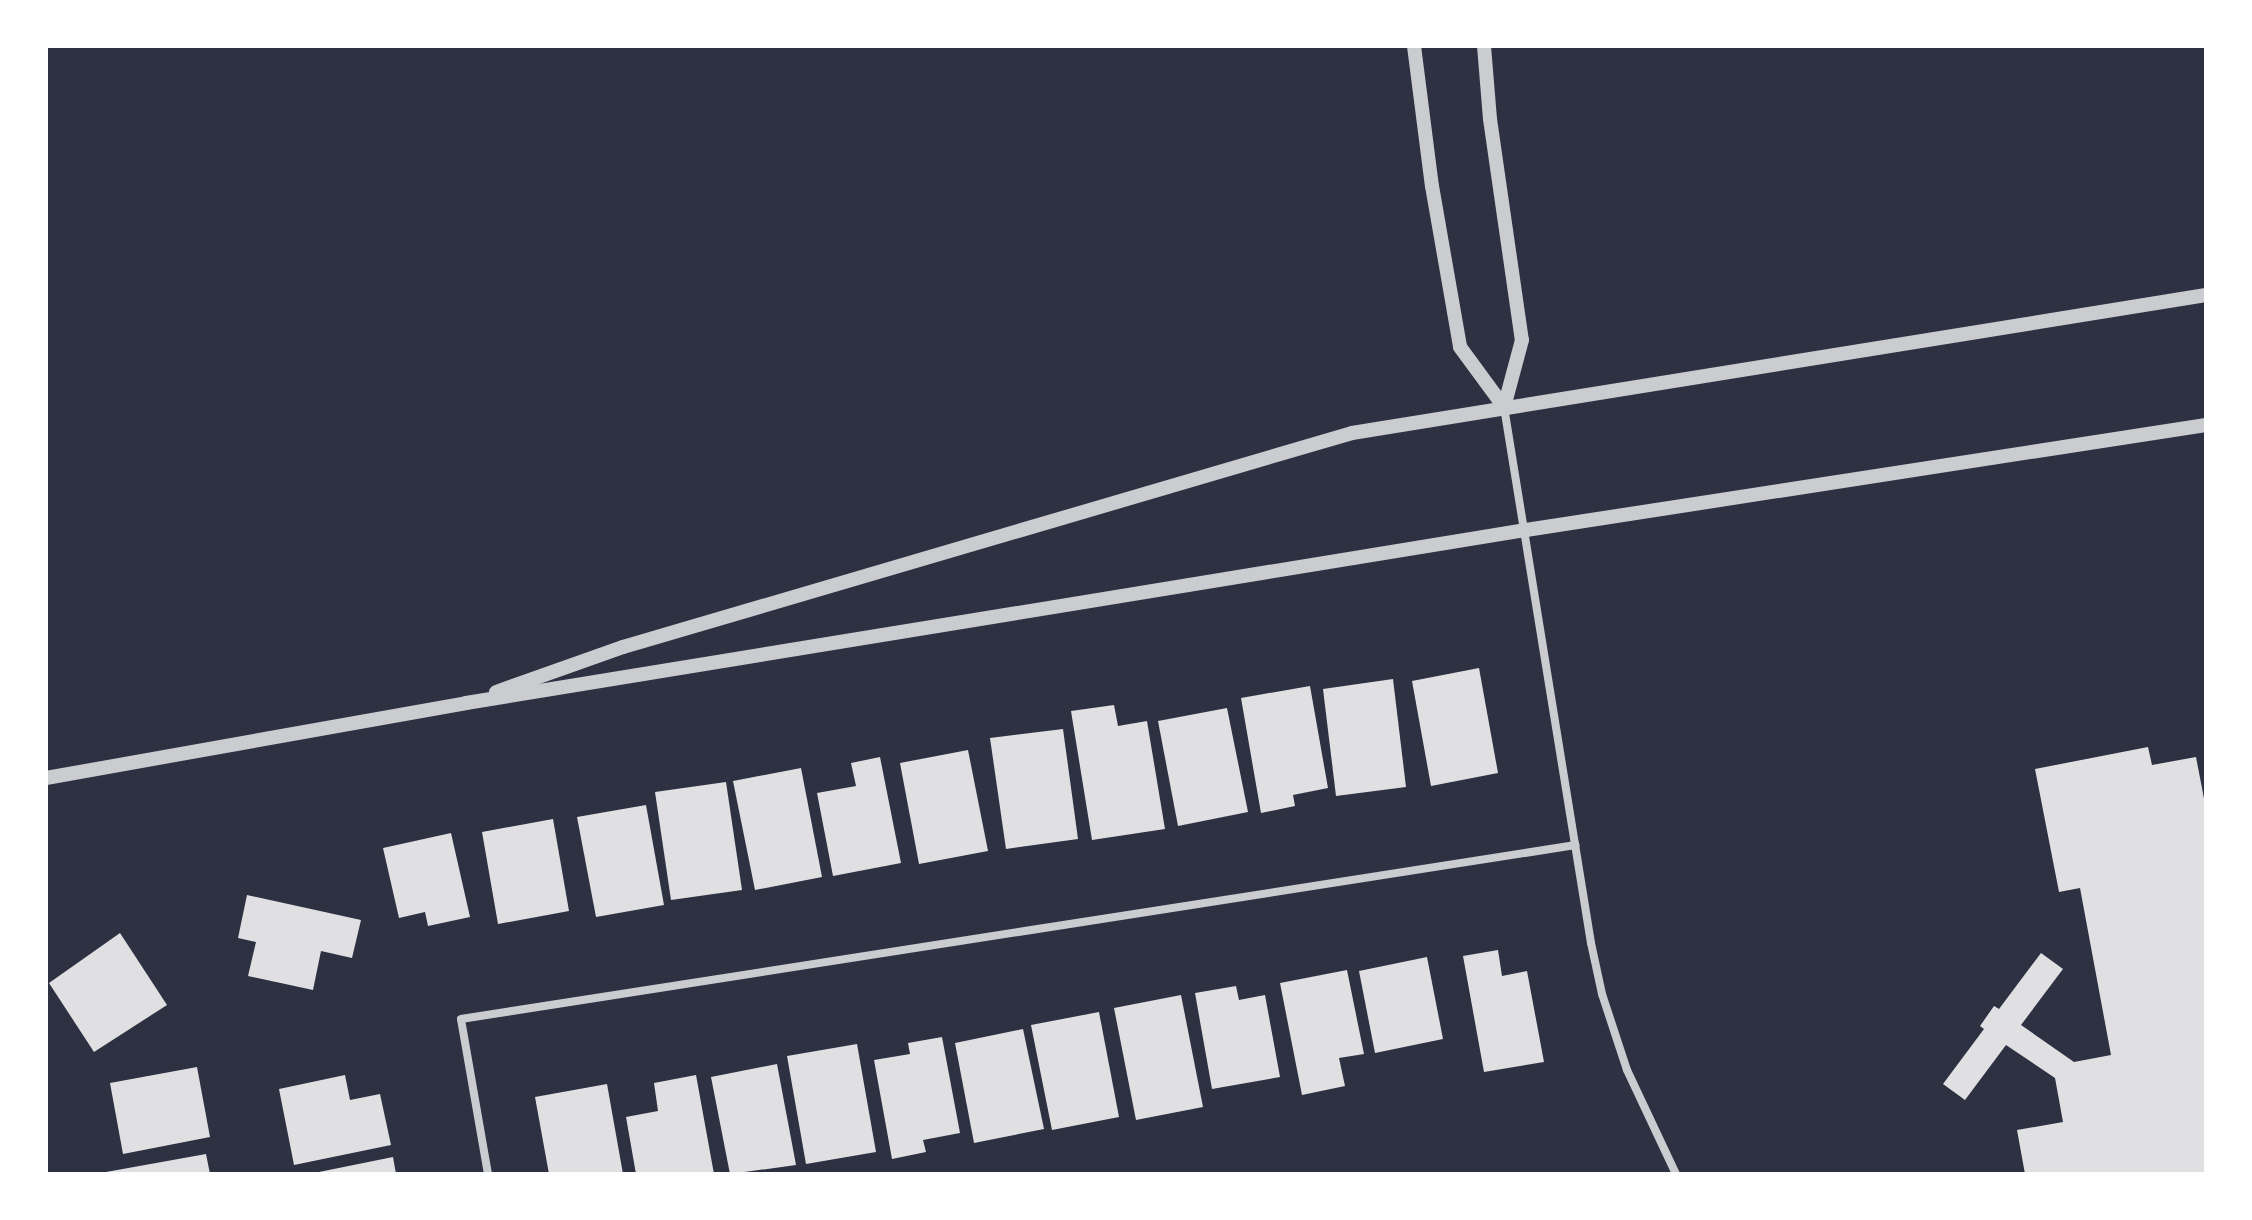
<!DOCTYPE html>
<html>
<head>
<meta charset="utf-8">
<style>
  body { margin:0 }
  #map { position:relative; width:2252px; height:1220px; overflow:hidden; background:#2d3142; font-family:Jost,sans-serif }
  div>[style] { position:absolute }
  .building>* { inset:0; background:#e0e0e3 }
  .minor>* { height:8px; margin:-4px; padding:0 4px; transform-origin:4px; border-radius:4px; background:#caccd0 }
  .tertiary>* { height:14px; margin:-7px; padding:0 7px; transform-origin:7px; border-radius:7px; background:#caccd0 }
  span { translate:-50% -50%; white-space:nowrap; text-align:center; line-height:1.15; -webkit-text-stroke:6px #fff; paint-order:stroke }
  .frame { position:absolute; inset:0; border:48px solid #fff; pointer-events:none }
</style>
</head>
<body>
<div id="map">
  <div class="building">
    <i style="clip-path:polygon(1479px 668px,1498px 773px,1431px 786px,1412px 681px)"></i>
    <i style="clip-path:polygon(1393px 679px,1406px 787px,1336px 796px,1323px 689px)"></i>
    <i style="clip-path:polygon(1310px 686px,1328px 788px,1293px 795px,1295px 806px,1261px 813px,1241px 698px)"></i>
    <i style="clip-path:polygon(1114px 705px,1118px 726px,1147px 721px,1165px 829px,1092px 840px,1071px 711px)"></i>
    <i style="clip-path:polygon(1227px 708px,1248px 812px,1178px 826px,1158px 721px)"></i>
    <i style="clip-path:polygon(1063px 729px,1078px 839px,1006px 849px,990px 738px)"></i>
    <i style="clip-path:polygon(2148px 747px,2152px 765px,2196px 757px,2206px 809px,2206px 1174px,2025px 1174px,2017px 1130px,2063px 1122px,2055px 1078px,2006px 1045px,1965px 1100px,1943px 1084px,1984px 1029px,1980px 1026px,1994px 1006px,1999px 1009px,2041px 953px,2063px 969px,2021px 1025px,2074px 1062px,2111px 1055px,2080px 888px,2059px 892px,2035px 769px)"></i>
    <i style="clip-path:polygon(968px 750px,988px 851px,919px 864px,900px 763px)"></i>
    <i style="clip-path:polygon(880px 757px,901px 863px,833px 876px,817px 793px,856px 786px,851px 763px)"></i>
    <i style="clip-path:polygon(801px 768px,822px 877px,755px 890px,733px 781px)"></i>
    <i style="clip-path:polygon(726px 782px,742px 890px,671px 900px,655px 792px)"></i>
    <i style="clip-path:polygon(646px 805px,664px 905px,596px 917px,577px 817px)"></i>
    <i style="clip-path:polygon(553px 819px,569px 911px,498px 924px,482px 832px)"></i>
    <i style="clip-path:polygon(451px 833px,470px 917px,428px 926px,425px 912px,399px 918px,383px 848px)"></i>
    <i style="clip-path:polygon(247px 895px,361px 920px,352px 958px,321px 951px,313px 990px,248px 976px,256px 942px,238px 938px)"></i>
    <i style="clip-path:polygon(120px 933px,167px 1005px,94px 1052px,49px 983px)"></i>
    <i style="clip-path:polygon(1498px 950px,1502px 976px,1527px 971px,1544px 1062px,1484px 1072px,1463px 956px)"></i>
    <i style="clip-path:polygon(1427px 957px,1443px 1039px,1375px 1053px,1359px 971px)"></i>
    <i style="clip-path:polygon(1347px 970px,1364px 1054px,1339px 1058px,1345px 1086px,1302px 1095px,1280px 983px)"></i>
    <i style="clip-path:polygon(1236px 986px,1239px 1000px,1265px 995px,1280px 1077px,1212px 1089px,1195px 993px)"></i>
    <i style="clip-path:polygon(1181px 995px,1203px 1107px,1136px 1120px,1114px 1008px)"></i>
    <i style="clip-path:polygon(1099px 1012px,1119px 1117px,1052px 1130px,1031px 1025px)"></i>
    <i style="clip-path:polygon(1023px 1029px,1044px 1129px,974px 1143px,955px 1043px)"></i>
    <i style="clip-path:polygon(942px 1037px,960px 1133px,923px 1140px,926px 1152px,892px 1159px,874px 1060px,910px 1054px,908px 1043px)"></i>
    <i style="clip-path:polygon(857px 1044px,876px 1152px,806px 1164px,787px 1056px)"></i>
    <i style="clip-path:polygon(777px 1064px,796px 1165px,730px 1174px,711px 1077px)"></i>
    <i style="clip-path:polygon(197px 1067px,210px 1137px,123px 1154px,110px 1083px)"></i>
    <i style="clip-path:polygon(345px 1075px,350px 1100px,380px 1094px,391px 1145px,294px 1165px,279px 1089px)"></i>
    <i style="clip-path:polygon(696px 1075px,714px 1174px,636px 1174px,626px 1117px,658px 1111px,654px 1083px)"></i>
    <i style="clip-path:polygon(607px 1084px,623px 1174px,549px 1174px,535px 1097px)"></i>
    <i style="clip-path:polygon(206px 1154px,210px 1174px,106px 1174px,106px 1172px)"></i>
    <i style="clip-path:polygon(393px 1157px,396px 1174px,314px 1174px,314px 1173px)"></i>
  </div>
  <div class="minor">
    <i style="left:1504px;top:407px;width:543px;rotate:80.78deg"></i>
    <i style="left:1591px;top:943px;width:52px;rotate:77.8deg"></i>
    <i style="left:1602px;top:994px;width:80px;rotate:71.8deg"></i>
    <i style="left:1627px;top:1070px;width:115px;rotate:64.8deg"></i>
    <i style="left:488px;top:1174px;width:157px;rotate:-99.9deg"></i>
    <i style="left:461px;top:1019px;width:1128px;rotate:-8.87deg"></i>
  </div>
  <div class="tertiary">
    <i style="left:1414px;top:46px;width:141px;rotate:82.7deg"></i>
    <i style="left:1432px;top:186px;width:163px;rotate:80.1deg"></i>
    <i style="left:1460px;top:347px;width:74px;rotate:53.7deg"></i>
    <i style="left:1484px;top:46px;width:73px;rotate:85.3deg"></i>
    <i style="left:1490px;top:119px;width:223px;rotate:81.8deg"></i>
    <i style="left:1522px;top:340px;width:69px;rotate:105deg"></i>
    <i style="left:496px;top:692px;width:135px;rotate:-19.5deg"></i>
    <i style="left:623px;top:647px;width:760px;rotate:-16.36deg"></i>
    <i style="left:1352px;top:433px;width:865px;rotate:-9.18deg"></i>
    <i style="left:46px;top:778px;width:427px;rotate:-10.1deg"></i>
    <i style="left:466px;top:703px;width:1074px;rotate:-9.27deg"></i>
    <i style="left:1526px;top:530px;width:688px;rotate:-8.78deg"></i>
  </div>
  <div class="frame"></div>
</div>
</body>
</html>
